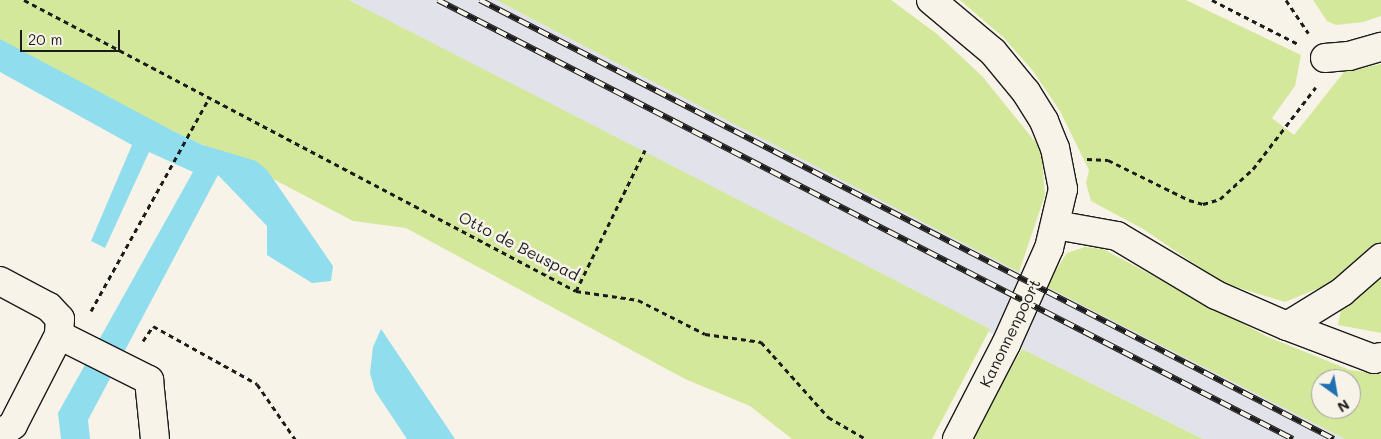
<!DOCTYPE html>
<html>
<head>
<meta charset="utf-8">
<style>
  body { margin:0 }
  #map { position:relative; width:1381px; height:439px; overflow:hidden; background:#f7f3e8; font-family:Mali,sans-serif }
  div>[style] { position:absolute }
  .built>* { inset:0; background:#e2e3ea }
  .green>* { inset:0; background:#d4e89c }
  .water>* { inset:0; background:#8fdded }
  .path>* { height:3px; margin-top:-1.5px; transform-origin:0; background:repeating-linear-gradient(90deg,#1c1c1c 0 5px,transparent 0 9px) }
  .roads { filter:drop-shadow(1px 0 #1c1c1c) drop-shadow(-1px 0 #1c1c1c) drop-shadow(0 1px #1c1c1c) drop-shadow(0 -1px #1c1c1c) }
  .minor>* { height:28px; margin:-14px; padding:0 14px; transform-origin:14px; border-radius:14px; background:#f7f3e8 }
  .rail>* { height:5.5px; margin-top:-2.75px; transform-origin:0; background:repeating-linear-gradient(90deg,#f7f3e8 0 11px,#1c1c1c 0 22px); box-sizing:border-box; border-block:1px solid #1c1c1c }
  span { translate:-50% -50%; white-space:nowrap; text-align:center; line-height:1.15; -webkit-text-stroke:5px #f7f3e8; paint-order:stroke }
  .street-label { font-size:16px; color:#1c1c1c }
  .north { position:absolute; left:1311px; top:369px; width:50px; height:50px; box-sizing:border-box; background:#f7f3e8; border:1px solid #9f9d96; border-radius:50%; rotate:148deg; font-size:14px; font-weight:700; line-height:20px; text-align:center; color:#1c1c1c }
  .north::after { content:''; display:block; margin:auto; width:18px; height:22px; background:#1f6fb2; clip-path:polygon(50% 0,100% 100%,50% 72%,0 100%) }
  .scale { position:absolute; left:20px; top:30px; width:100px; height:22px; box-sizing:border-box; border:2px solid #1c1c1c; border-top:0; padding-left:6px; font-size:15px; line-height:18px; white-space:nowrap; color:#1c1c1c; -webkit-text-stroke:4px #f7f3e8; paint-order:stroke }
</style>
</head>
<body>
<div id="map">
  <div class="built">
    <i style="clip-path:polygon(349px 0,496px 0,1345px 439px,1203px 439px,1022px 349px)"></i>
  </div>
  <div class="green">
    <i style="clip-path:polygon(0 0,349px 0,990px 329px,932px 439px,792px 439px,750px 406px,685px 379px,406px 228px,353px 221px,239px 161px,111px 103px,0 45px)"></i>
    <i style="clip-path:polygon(496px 0,891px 0,937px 34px,982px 76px,1041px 149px,1045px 195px,1019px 272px)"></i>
    <i style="clip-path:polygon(960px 0,1186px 0,1301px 55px,1295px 86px,1272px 118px,1294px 135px,1344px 72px,1381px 64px,1381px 250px,1341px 279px,1285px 302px,1223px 283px,1143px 229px,1091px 201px,1086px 183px,1089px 170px,1060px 111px,1033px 71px,1004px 38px)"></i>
    <i style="clip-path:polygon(1313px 0,1381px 0,1381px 16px,1363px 22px,1336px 25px,1327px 21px)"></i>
    <i style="clip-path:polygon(evenodd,1085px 247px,1103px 249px,1268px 337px,1350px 370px,1381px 374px,1381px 439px,1345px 439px,1045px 286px,1067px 253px,1085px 247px,1321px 379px,1351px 379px,1351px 409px,1321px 409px,1321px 379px)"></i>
    <i style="clip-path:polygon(1381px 275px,1381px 333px,1338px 325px,1342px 304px)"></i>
    <i style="clip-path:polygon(1022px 349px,1203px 439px,968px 439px)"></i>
  </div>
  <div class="water">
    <i style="clip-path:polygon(0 39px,173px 131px,203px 145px,256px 161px,267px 170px,333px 266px,331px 281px,312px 283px,267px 255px,267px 226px,218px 175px,88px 420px,90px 439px,61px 439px,58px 413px,193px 172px,149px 152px,105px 248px,91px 241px,132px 145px,0 72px)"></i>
    <i style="clip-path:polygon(381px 329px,455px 439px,407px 439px,375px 391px,370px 373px,373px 347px)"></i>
  </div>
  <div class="path">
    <i style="left:24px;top:0;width:624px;rotate:27.8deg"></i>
    <i style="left:576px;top:291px;width:63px;rotate:8.3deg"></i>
    <i style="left:638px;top:300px;width:75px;rotate:26.9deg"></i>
    <i style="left:705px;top:334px;width:57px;rotate:8.1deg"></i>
    <i style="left:761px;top:342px;width:101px;rotate:48.2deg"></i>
    <i style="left:828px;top:417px;width:44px;rotate:30.1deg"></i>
    <i style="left:1212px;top:0;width:97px;rotate:27.1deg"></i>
    <i style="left:1286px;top:0;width:40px;rotate:56deg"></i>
    <i style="left:1087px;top:159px;width:21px;rotate:3deg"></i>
    <i style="left:1108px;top:160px;width:90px;rotate:26.3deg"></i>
    <i style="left:1189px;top:200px;width:15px;rotate:16deg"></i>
    <i style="left:1203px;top:204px;width:18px;rotate:-16deg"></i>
    <i style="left:1220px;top:199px;width:45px;rotate:-42.3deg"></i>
    <i style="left:1253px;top:169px;width:103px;rotate:-52.5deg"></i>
    <i style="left:576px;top:291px;width:157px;rotate:-63.9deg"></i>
    <i style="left:91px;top:311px;width:241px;rotate:-61deg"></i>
    <i style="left:143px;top:341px;width:18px;rotate:-56deg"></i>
    <i style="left:153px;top:326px;width:119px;rotate:29.1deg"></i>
    <i style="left:257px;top:384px;width:67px;rotate:55.4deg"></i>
  </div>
  <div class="roads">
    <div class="minor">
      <i style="left:931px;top:0;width:81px;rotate:40deg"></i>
      <i style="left:993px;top:52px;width:52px;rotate:50.5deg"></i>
      <i style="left:1026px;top:92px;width:34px;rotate:58deg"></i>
      <i style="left:1044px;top:121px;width:29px;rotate:68deg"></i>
      <i style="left:1055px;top:148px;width:42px;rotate:79deg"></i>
      <i style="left:1063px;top:189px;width:61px;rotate:103.3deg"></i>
      <i style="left:1049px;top:248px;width:105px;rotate:114.1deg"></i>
      <i style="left:1006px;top:344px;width:107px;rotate:117.3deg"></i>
      <i style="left:1325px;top:58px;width:24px;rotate:-5deg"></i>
      <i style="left:1349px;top:56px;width:33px;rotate:-16deg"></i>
      <i style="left:1056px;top:225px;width:62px;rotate:10.2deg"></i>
      <i style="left:1117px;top:236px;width:115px;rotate:30.8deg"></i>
      <i style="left:1216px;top:295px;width:77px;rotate:23.6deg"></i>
      <i style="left:1287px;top:326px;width:93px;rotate:20.8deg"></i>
      <i style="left:1374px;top:359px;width:7px;rotate:-16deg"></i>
      <i style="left:0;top:281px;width:55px;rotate:28deg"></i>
      <i style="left:49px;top:307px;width:16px;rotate:47deg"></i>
      <i style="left:60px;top:319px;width:16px;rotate:94deg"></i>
      <i style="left:59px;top:335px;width:101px;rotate:117.1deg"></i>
      <i style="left:13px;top:425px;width:16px;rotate:145deg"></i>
      <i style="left:1287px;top:326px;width:65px;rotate:-31.7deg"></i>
      <i style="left:1342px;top:292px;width:52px;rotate:-41.1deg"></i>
      <i style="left:59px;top:335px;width:101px;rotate:26.6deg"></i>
      <i style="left:149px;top:380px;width:59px;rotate:84.2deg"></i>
    </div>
  </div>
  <div class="rail">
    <i style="left:438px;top:0;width:961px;rotate:27.18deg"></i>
    <i style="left:480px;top:0;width:960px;rotate:27.21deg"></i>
  </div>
  <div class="street-label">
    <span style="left:519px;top:246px;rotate:27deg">Otto de Beuspad</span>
    <span style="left:1010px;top:333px;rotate:-64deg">Kanonnenpoort</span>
  </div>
  <div class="north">N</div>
  <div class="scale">20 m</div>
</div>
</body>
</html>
